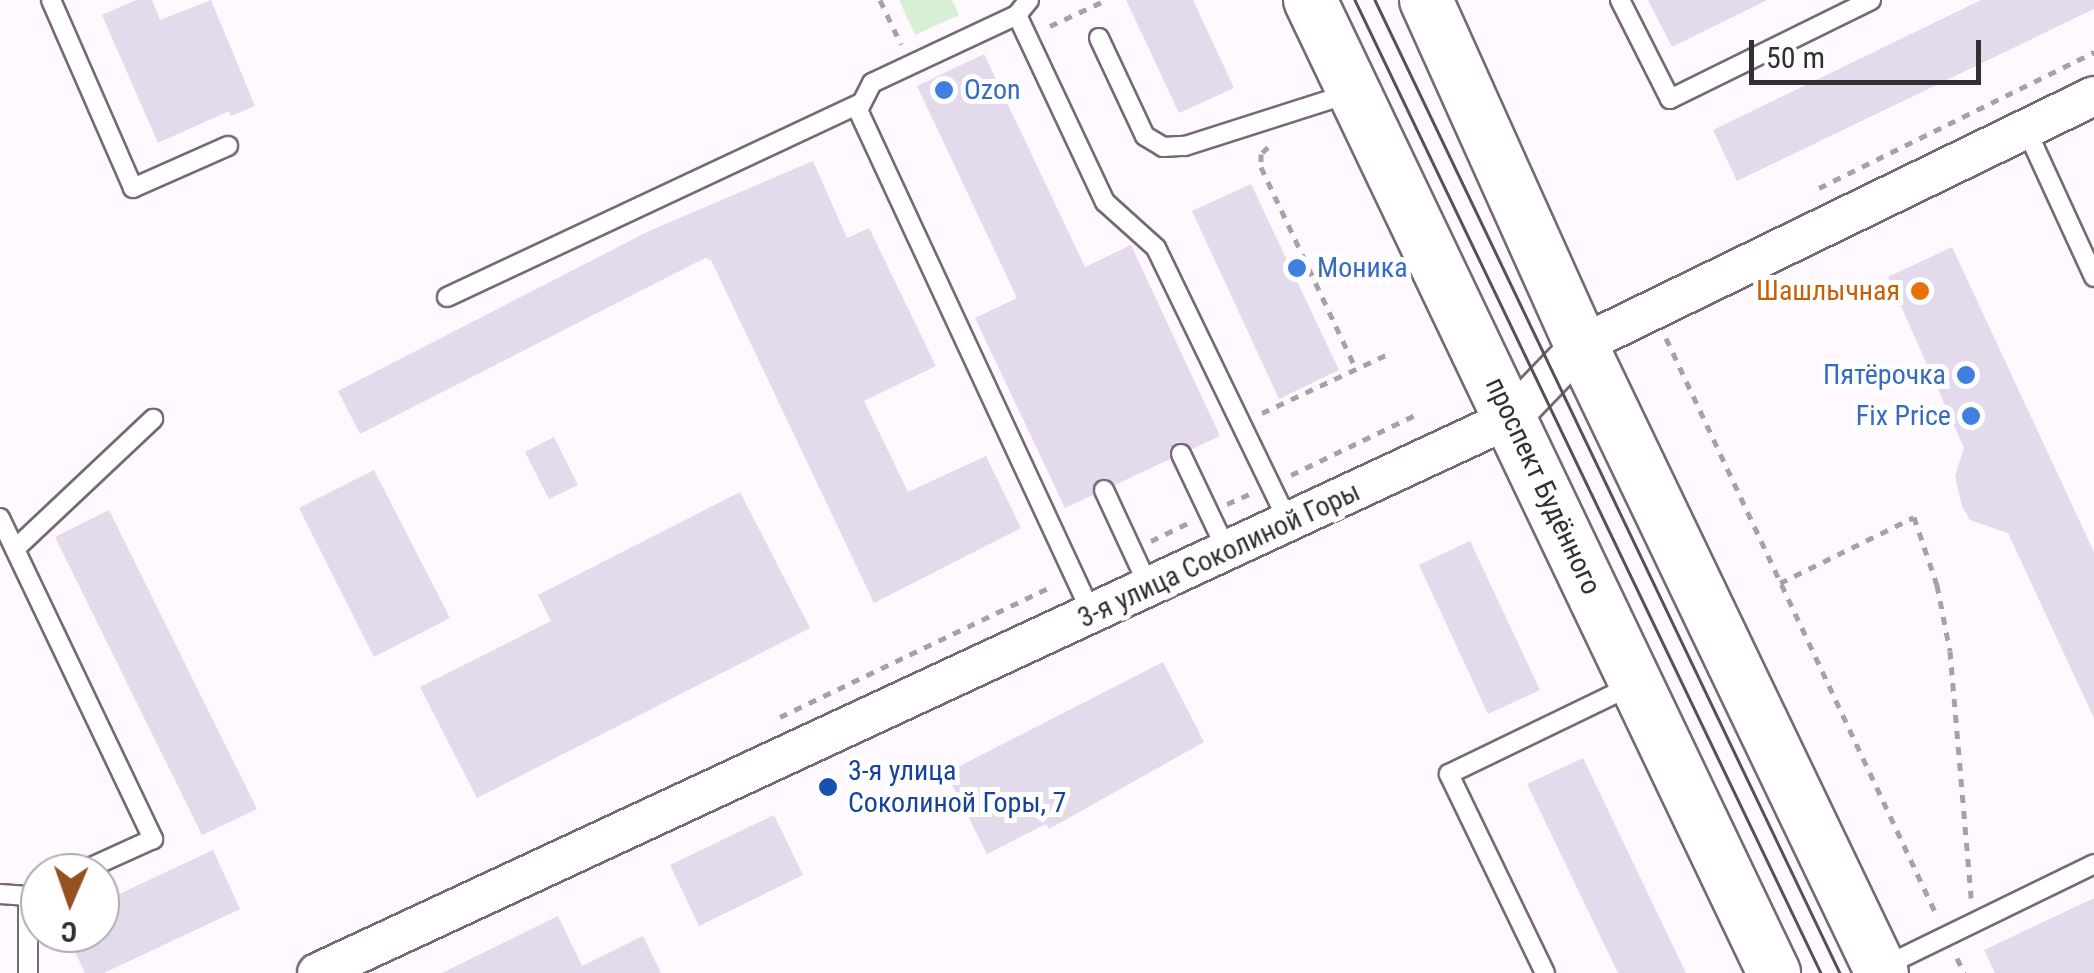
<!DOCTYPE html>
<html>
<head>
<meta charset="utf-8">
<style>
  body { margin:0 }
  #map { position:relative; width:2094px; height:973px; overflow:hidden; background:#fff8ff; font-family:"Roboto Condensed",sans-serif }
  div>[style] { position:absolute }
  .green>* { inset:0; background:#d8eed5 }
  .building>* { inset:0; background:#e3daec }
  .path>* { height:5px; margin-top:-2.5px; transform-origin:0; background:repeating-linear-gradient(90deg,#a7a0a7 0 8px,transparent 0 16px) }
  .roads { filter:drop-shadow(2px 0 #766977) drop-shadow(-2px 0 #766977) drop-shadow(0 2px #766977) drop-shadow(0 -2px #766977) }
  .service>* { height:18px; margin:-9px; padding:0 9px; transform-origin:9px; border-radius:9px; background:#fff }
  .minor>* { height:38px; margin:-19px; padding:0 19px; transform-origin:19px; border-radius:19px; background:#fff }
  .secondary>* { height:52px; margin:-26px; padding:0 26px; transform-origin:26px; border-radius:26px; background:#fff }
  .tram>* { height:2.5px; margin:-1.25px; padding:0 1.25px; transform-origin:1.25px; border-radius:1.25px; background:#565057 }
  .dots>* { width:28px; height:28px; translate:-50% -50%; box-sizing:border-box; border:5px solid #fff; border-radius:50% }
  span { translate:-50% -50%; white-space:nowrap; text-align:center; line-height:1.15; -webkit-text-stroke:10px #fff; paint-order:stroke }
  .shop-label { font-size:28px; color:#366cbe }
  .left { translate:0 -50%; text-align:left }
  .right { translate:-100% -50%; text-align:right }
  .food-label { font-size:28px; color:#c56008 }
  .street-label { font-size:28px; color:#342e35 }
  .transit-label { font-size:28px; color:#164399 }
  .north { position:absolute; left:20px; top:853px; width:100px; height:100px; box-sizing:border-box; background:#fff; border:2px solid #aeabae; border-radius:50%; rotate:182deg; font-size:28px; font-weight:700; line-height:40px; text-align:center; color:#342e35 }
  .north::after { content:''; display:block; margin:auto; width:35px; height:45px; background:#945122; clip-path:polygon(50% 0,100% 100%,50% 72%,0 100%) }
  .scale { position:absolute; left:1749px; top:40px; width:232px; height:45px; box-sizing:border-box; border:5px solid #342e35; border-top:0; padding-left:12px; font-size:30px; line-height:35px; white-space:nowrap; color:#342e35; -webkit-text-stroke:8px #fff; paint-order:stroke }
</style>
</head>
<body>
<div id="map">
  <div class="green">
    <i style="clip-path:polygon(899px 0,952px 0,959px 15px,915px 35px)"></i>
  </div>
  <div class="building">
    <i style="clip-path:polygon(136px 0,152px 0,160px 20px,211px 0,255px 106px,231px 116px,229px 111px,158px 143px,102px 15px)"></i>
    <i style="clip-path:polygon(1126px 0,1193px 0,1234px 88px,1179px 113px)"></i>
    <i style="clip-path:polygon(1648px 0,1767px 0,1672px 47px)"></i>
    <i style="clip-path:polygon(1981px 0,2094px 0,2094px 9px,1737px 181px,1713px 130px)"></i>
    <i style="clip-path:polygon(984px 54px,1085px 267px,1131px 245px,1220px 436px,1192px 449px,1177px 442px,1170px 448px,1170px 459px,1115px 485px,1106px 478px,1098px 479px,1093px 495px,1065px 508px,975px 318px,1017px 298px,917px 86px)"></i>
    <i style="clip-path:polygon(813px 161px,847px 238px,869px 228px,936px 366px,864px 401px,908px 492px,986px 456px,1021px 528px,874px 603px,711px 260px,705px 258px,360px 434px,338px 391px,649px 231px)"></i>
    <i style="clip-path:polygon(1251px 184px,1339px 370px,1279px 399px,1192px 211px)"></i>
    <i style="clip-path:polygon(1952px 247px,2094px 552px,2094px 718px,2008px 533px,1970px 520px,1962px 506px,1955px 476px,1964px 448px,1888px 277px)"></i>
    <i style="clip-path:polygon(554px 437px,578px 485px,549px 499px,525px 452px)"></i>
    <i style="clip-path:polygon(374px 470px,450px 618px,374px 657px,299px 508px)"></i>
    <i style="clip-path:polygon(740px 492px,810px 628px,477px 798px,420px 687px,551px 621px,538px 595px)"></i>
    <i style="clip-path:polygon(109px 510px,257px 809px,202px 835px,55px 537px)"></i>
    <i style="clip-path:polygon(1470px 541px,1540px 690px,1488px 714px,1419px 565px)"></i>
    <i style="clip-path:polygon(1163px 662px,1204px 742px,1049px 829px,1046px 824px,987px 854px,946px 773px)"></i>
    <i style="clip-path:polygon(1583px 758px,1686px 973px,1618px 973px,1527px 784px)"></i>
    <i style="clip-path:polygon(774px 815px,803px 875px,699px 926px,670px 865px)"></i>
    <i style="clip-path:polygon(213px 850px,240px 909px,104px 973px,85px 973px,66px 933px,100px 933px,100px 903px)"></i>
    <i style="clip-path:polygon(2094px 898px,2094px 973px,1995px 973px,1984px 950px)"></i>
    <i style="clip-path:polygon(558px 916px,582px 966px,643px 936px,661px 973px,442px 973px)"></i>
  </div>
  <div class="path">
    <i style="left:880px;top:0;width:49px;rotate:64.5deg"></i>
    <i style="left:1050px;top:26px;width:62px;rotate:-24.9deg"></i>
    <i style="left:1268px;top:147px;width:10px;rotate:135deg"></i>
    <i style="left:1261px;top:154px;width:13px;rotate:90deg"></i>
    <i style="left:1261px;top:167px;width:223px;rotate:64.8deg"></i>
    <i style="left:1819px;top:188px;width:307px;rotate:-26.3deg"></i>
    <i style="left:1666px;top:338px;width:638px;rotate:64.88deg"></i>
    <i style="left:1262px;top:413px;width:141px;rotate:-25.1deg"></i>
    <i style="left:1291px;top:475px;width:142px;rotate:-25.8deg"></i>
    <i style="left:1227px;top:504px;width:24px;rotate:-24deg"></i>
    <i style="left:1151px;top:541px;width:43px;rotate:-26deg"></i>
    <i style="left:1780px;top:583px;width:149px;rotate:-26.2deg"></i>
    <i style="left:1914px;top:517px;width:72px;rotate:71.3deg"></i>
    <i style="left:1937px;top:585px;width:67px;rotate:78.9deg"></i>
    <i style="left:1950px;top:651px;width:248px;rotate:85.1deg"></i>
    <i style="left:780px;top:717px;width:304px;rotate:-25.7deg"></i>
    <i style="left:1957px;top:958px;width:17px;rotate:65deg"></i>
  </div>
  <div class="roads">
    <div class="service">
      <i style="left:51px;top:0;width:205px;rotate:66.4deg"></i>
      <i style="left:133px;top:188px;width:104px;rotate:-23.9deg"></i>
      <i style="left:1029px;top:0;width:19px;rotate:129deg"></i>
      <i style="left:1017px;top:15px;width:160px;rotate:154.9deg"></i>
      <i style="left:872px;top:83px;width:30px;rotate:117deg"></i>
      <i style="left:858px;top:110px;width:556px;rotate:65.1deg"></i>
      <i style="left:1620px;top:0;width:111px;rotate:63.2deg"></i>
      <i style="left:1670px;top:99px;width:224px;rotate:-26.2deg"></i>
      <i style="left:1017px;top:15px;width:207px;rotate:64.8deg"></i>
      <i style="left:1105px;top:202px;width:69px;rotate:42deg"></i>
      <i style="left:1156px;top:248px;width:305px;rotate:64.2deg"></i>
      <i style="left:1099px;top:38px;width:108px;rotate:64.9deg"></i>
      <i style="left:1145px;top:136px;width:21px;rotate:31deg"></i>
      <i style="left:1163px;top:147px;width:22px;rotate:-3deg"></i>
      <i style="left:1185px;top:146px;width:171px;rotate:-17.7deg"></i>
      <i style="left:2026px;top:129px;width:163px;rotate:65.3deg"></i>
      <i style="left:447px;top:297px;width:455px;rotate:-25.1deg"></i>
      <i style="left:1181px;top:454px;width:107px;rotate:64.6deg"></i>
      <i style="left:1104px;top:490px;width:107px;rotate:65.1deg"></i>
      <i style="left:0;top:518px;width:356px;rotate:64.5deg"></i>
      <i style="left:153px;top:839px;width:82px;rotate:155.6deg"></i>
      <i style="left:15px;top:549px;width:190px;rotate:-43.3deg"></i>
      <i style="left:0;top:894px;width:28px;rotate:4deg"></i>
      <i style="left:1883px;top:967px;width:235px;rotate:-26deg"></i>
      <i style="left:28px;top:973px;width:77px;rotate:-90deg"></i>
      <i style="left:28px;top:896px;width:13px;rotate:-27deg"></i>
      <i style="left:1545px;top:973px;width:221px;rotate:-115.8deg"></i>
      <i style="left:1449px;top:774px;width:202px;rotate:-25.8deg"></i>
    </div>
    <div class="minor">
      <i style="left:317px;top:973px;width:1317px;rotate:-24.93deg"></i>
      <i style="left:1511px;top:418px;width:101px;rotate:-46.2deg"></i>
      <i style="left:1581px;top:345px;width:570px;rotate:-25.89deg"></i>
    </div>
    <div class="secondary">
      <i style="left:1310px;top:0;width:1078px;rotate:64.5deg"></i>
      <i style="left:1426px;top:0;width:378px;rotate:65.8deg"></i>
      <i style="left:1581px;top:345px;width:696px;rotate:64.39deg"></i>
    </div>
  </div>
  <div class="tram">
    <i style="left:1355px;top:0;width:1079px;rotate:64.41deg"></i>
    <i style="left:1375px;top:0;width:1078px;rotate:64.46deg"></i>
  </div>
  <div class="dots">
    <i style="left:944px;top:90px;background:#3f7fe0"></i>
    <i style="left:1297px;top:268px;background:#3f7fe0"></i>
    <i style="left:1920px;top:291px;background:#e8710a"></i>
    <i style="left:1966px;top:375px;background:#3f7fe0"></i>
    <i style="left:1971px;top:416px;background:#3f7fe0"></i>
    <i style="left:828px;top:787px;background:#1a4fb4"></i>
  </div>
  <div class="shop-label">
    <span class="left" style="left:964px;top:90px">Ozon</span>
    <span class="left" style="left:1317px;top:268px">Моника</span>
    <span class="right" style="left:1946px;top:375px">Пятёрочка</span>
    <span class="right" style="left:1951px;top:416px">Fix Price</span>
  </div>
  <div class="food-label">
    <span class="right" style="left:1900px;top:291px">Шашлычная</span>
  </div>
  <div class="street-label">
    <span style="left:1543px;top:486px;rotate:65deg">проспект Будённого</span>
    <span style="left:1219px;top:555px;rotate:-25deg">3-я улица Соколиной Горы</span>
  </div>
  <div class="transit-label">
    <span class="left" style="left:848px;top:787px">3-я улица<br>Соколиной Горы, 7</span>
  </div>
  <div class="north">С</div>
  <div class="scale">50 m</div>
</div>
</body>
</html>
